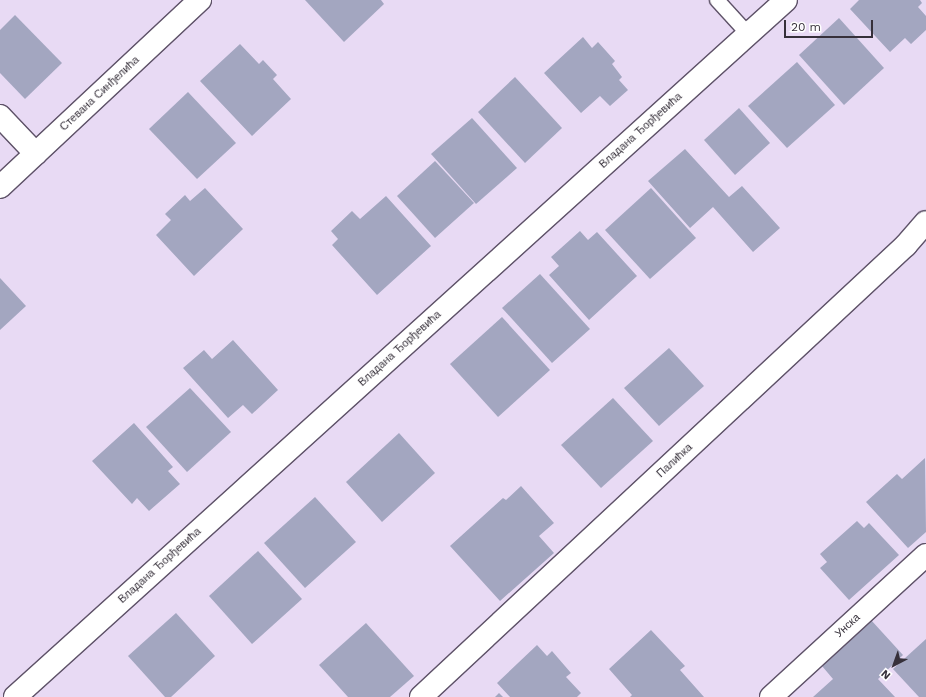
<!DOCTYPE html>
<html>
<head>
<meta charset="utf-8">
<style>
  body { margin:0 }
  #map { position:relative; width:926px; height:697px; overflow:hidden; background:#e8daf4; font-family:"Work Sans",sans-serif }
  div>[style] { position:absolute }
  .building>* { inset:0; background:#a3a6c0 }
  .roads { filter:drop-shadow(1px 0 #5e5268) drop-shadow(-1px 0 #5e5268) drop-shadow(0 1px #5e5268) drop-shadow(0 -1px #5e5268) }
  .lane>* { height:14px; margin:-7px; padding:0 7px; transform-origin:7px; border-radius:7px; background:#fff }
  .street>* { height:22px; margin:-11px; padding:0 11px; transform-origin:11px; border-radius:11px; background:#fff }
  span { translate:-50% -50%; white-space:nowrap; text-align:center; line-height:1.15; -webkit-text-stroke:4px #fff; paint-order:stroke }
  .street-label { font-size:11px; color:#36303a }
  .north { position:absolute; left:874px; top:645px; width:40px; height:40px; -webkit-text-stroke:3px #fff; paint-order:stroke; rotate:221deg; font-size:11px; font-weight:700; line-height:16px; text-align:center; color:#36303a }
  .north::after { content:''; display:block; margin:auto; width:14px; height:18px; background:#36303a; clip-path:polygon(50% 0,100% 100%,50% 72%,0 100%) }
  .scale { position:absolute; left:784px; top:20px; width:89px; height:18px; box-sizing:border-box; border:2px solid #36303a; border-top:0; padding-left:5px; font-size:12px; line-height:14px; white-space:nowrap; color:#36303a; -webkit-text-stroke:3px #fff; paint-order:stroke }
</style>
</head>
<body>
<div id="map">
  <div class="building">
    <i style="clip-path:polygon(305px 0,381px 0,384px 4px,344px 42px)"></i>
    <i style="clip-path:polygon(859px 0,920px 0,922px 3px,918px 7px,926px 16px,926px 30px,911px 44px,905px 38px,890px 52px,850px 9px)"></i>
    <i style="clip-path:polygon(15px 15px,62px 63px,25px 99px,0 73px,0 30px)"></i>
    <i style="clip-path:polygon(839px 18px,884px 68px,844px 105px,799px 55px)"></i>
    <i style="clip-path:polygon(583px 37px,592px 48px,598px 42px,615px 61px,612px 64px,622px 77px,619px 80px,628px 90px,610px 106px,600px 96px,581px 113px,544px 73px)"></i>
    <i style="clip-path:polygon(240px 44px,259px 64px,263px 60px,277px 75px,273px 79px,291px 99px,252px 136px,200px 81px)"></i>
    <i style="clip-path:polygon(797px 62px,835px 105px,787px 148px,748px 106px)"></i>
    <i style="clip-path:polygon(515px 77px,562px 128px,525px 163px,478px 112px)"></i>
    <i style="clip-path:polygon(188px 92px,236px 143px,197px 179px,149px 129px)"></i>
    <i style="clip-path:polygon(739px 108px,770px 143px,735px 175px,704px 140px)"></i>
    <i style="clip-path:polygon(472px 118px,517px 168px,476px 204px,431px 154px)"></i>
    <i style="clip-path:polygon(685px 149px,729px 197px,742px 186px,780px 228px,753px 252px,713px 207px,690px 228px,648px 181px)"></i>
    <i style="clip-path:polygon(435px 161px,474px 203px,435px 238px,397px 196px)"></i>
    <i style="clip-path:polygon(205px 188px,243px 229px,194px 276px,156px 235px,171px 220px,165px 214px,185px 195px,190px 201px)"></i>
    <i style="clip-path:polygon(651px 188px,696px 238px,650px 279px,605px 230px)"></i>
    <i style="clip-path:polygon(386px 196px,431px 246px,377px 295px,332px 245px,338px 239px,331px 231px,352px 211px,360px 219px)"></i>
    <i style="clip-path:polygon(580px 231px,588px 240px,597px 232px,637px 276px,589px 320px,549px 275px,559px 266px,551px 257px)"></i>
    <i style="clip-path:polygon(540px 274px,590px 329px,552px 363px,502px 308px)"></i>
    <i style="clip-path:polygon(0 278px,26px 306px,0 330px)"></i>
    <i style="clip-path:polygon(502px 317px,550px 370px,498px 417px,450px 364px)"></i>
    <i style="clip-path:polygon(233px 340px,278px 390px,252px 414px,243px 405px,228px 418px,183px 368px,204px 350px,212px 359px)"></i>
    <i style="clip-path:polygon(669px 348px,704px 386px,659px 426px,624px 388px)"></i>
    <i style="clip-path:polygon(190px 388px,231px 432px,187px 472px,146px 427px)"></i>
    <i style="clip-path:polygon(613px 398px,653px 441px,601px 488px,561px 445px)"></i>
    <i style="clip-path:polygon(134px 423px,173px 467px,168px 471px,180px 484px,149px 511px,137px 498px,132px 504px,92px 461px)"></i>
    <i style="clip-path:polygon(399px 433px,435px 473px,382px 522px,346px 482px)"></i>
    <i style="clip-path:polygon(925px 458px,926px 532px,908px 548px,866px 502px,897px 474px,902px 479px)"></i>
    <i style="clip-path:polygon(521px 486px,554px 523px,539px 536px,554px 553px,500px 601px,450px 546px,503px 498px,506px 500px)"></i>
    <i style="clip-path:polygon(315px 497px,356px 542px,305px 588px,264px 543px)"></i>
    <i style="clip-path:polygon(857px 521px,864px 528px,869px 523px,899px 555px,849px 600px,820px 568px,827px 562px,820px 554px)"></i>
    <i style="clip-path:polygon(258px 551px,302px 599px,252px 644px,209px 596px)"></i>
    <i style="clip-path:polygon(176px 613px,215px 656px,171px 697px,165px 697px,128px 656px)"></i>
    <i style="clip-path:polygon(871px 620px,903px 655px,878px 679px,895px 697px,813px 697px,833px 679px,822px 666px)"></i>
    <i style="clip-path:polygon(366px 623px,414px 676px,390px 697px,348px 697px,319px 665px)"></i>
    <i style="clip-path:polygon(651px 630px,685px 666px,680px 670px,704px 697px,630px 697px,632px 695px,609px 669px)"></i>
    <i style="clip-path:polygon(926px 639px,926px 697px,919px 697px,893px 669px)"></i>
    <i style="clip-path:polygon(537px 645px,547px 656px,552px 651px,571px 673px,566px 677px,581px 693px,577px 697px,510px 697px,497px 683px)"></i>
    <i style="clip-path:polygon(499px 693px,503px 697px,495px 697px)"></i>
  </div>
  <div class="roads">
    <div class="lane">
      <i style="left:717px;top:0;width:46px;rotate:47.6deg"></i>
    </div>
    <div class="street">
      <i style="left:0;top:116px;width:52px;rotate:46.5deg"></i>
      <i style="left:0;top:187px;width:274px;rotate:-43.1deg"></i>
      <i style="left:15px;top:697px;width:1039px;rotate:-42.11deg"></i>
      <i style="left:421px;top:697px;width:663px;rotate:-42.98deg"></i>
      <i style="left:906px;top:245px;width:30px;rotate:-49deg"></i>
      <i style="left:771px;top:697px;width:210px;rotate:-42.5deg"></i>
    </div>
  </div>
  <div class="street-label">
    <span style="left:100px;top:94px;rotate:-43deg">Стевана Синђелића</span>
    <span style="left:641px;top:131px;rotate:-42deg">Владана Ђорђевића</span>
    <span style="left:400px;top:349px;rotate:-42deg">Владана Ђорђевића</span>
    <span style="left:675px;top:461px;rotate:-43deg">Палићка</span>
    <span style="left:160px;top:566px;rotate:-42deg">Владана Ђорђевића</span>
    <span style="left:848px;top:626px;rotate:-42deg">Унска</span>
  </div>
  <div class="north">N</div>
  <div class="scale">20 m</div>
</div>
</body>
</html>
